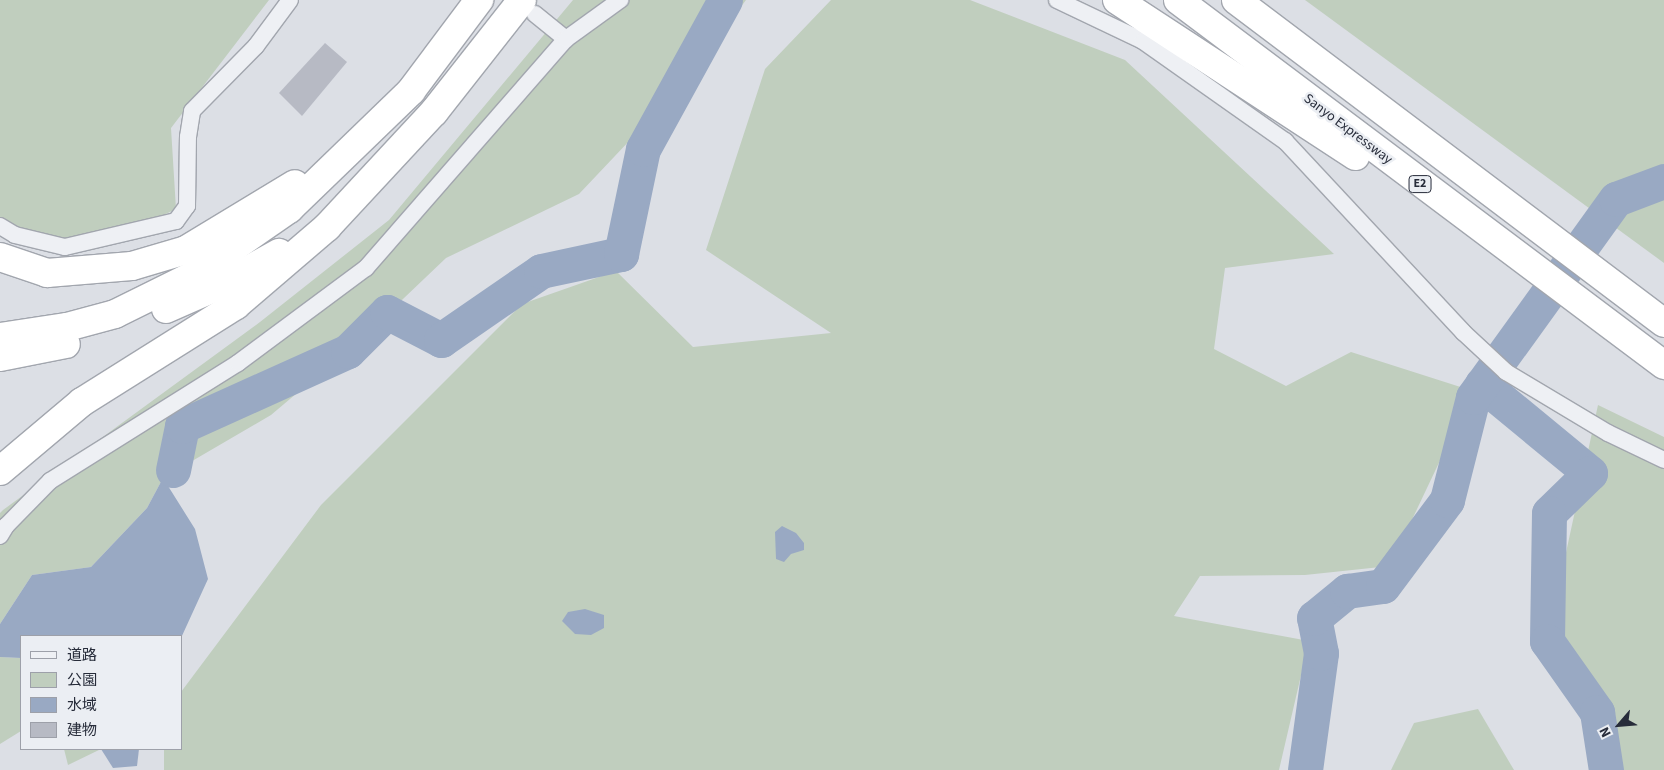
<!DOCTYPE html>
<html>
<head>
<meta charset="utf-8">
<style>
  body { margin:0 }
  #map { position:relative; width:1664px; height:770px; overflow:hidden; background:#dcdfe5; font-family:"Source Sans 3","Noto Sans JP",sans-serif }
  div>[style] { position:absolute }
  .green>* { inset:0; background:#c0cebe }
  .water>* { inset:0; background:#99a9c3 }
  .river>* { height:35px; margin:-17.5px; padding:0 17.5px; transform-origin:17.5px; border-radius:17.5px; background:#99a9c3 }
  .building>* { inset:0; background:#b7bac4 }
  .roads { filter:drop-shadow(1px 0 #a2a6ae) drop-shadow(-1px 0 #a2a6ae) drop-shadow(0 1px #a2a6ae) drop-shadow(0 -1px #a2a6ae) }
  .street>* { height:16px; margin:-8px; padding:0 8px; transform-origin:8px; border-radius:8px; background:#eef0f4 }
  .highway>* { height:28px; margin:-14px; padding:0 14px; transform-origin:14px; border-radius:14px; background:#fff }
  span { translate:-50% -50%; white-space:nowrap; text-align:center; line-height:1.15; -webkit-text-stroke:5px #ebeef3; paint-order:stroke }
  .shield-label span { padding:1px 4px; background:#ebeef3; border:1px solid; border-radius:4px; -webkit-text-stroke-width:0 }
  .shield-label { font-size:12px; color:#272c3a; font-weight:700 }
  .street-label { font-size:14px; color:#272c3a }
  .legend { position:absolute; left:20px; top:635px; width:162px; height:115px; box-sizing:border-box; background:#ebeef3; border:1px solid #9da0a9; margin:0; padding:6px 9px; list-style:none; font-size:15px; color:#272c3a }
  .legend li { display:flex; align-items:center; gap:10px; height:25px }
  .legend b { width:25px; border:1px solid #9da0a9 }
  .north { position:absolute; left:1594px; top:700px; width:50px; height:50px; -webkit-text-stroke:4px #ebeef3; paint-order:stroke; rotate:243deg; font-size:14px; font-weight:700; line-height:20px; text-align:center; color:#272c3a }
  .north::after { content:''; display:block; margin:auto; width:18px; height:22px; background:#272c3a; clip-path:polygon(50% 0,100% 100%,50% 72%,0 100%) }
</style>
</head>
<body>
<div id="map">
  <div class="green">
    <i style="clip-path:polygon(0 0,269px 0,171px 128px,176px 209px,100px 246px,44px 243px,0 220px)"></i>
    <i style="clip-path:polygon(573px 0,746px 0,684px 83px,579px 194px,446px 258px,361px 339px,271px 415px,163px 478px,147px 508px,91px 567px,32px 575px,0 624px,0 513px,3px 510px,260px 322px,389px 220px)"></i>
    <i style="clip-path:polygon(831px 0,970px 0,1125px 60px,1334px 254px,1225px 268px,1214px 349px,1286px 386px,1351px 352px,1473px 391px,1390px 566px,1305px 575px,1200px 576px,1174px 616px,1309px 641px,1279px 770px,164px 770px,164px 749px,181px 749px,181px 692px,321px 505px,522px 304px,616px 271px,693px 347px,831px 333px,706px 250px,765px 69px)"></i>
    <i style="clip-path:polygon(1305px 0,1664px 0,1664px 263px)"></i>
    <i style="clip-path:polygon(1598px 405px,1664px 437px,1664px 770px,1602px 770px,1598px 747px,1544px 654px)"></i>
    <i style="clip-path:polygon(0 657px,21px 658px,21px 731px,0 744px)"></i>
    <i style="clip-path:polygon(1478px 709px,1514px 770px,1391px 770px,1414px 723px)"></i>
    <i style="clip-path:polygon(64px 749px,101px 749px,68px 765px)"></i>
  </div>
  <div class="water">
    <i style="clip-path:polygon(163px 478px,195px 529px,208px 579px,181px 638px,21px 636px,21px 658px,0 657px,0 624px,32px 575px,91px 567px,147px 508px)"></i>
    <i style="clip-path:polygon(782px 526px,796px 533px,804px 543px,804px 550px,791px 554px,784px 562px,776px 559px,775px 532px)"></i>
    <i style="clip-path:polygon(585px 609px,604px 615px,604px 628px,591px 635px,575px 634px,562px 621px,568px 612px)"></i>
    <i style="clip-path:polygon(101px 749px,139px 749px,137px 766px,113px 768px)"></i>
  </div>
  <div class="river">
    <i style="left:1482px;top:384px;width:140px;rotate:39.5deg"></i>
    <i style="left:1590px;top:473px;width:57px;rotate:135.7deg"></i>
    <i style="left:1549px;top:513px;width:128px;rotate:90.9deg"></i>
    <i style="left:1547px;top:641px;width:87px;rotate:54.8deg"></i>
    <i style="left:1597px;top:712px;width:59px;rotate:81.2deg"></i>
    <i style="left:173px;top:470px;width:45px;rotate:-78.4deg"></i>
    <i style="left:182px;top:426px;width:182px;rotate:-24.3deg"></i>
    <i style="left:348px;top:351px;width:55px;rotate:-45deg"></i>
    <i style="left:387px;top:312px;width:61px;rotate:27.4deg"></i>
    <i style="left:441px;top:340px;width:121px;rotate:-34.6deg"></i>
    <i style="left:541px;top:271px;width:82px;rotate:-12deg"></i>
    <i style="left:621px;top:254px;width:107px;rotate:-78.2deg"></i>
    <i style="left:643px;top:149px;width:170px;rotate:-61.2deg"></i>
    <i style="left:1305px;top:770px;width:118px;rotate:-82.2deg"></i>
    <i style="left:1321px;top:653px;width:36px;rotate:-101deg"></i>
    <i style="left:1314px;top:618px;width:43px;rotate:-39.3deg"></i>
    <i style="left:1347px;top:591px;width:36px;rotate:-8deg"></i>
    <i style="left:1383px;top:586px;width:107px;rotate:-53.3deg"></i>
    <i style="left:1447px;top:500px;width:106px;rotate:-75.8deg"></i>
    <i style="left:1473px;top:397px;width:244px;rotate:-54.2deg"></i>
    <i style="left:1616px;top:199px;width:51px;rotate:-20.6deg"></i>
  </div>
  <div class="building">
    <i style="clip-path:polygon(325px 43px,347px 62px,302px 116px,279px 93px)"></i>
  </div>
  <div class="roads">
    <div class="street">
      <i style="left:1057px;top:0;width:95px;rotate:25.5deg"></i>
      <i style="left:1143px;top:41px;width:174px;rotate:35.2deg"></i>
      <i style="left:1285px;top:141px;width:261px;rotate:47deg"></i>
      <i style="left:1463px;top:332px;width:59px;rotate:42.9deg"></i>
      <i style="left:1506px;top:372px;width:119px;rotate:30.9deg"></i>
      <i style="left:1608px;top:433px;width:62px;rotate:25.7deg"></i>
      <i style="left:535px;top:14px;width:40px;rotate:39deg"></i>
      <i style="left:0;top:226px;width:17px;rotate:31deg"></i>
      <i style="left:15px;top:235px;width:51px;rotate:13.5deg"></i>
      <i style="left:65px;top:247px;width:114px;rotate:-13.2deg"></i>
      <i style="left:176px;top:221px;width:19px;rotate:-54deg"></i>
      <i style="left:187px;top:206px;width:69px;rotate:-89.2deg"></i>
      <i style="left:188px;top:137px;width:26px;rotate:-81deg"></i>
      <i style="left:192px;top:111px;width:91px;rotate:-45.4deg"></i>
      <i style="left:256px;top:46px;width:57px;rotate:-53.5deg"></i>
      <i style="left:0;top:536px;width:12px;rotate:-59deg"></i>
      <i style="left:6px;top:526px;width:63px;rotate:-45.6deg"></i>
      <i style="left:50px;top:481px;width:222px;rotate:-32.1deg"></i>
      <i style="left:238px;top:363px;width:159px;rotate:-36.6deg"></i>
      <i style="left:366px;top:268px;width:304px;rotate:-48.9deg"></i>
      <i style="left:566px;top:39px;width:67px;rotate:-35.8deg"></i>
    </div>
    <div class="highway">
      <i style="left:1117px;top:0;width:285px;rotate:33.2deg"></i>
      <i style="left:1178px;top:0;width:608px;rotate:36.91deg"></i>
      <i style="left:1236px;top:0;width:536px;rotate:37.04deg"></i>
      <i style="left:0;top:257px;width:50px;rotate:18.8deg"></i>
      <i style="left:47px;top:273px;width:85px;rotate:-4.7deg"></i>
      <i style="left:132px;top:266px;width:56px;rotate:-16.5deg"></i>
      <i style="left:186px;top:250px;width:127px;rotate:-31.2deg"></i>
      <i style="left:166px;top:309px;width:64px;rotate:-23.8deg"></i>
      <i style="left:225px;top:283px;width:62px;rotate:-29.1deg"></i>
      <i style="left:0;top:337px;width:68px;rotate:-8.5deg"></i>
      <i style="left:67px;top:327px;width:50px;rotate:-15.2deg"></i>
      <i style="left:115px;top:314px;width:88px;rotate:-26.3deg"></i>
      <i style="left:194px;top:275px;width:116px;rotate:-34.8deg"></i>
      <i style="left:289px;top:209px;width:170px;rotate:-44deg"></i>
      <i style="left:411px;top:91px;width:114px;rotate:-53.2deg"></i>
      <i style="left:0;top:357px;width:67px;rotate:-11.1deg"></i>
      <i style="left:0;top:471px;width:107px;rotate:-40.1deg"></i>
      <i style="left:82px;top:402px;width:182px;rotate:-32.2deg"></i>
      <i style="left:236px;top:305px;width:120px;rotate:-40.6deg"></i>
      <i style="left:327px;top:227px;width:157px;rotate:-47.1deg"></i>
      <i style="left:434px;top:112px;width:142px;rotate:-51.8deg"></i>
    </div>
  </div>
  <div class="shield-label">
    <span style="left:1420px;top:184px">E2</span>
  </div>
  <div class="street-label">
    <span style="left:1348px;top:129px;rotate:37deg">Sanyo Expressway</span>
  </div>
  <ul class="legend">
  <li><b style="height:6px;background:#eef0f4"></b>道路</li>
  <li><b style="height:14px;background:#c0cebe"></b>公園</li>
  <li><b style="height:14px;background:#99a9c3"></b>水域</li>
  <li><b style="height:14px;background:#b7bac4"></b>建物</li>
  </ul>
  <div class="north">N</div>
</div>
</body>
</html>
